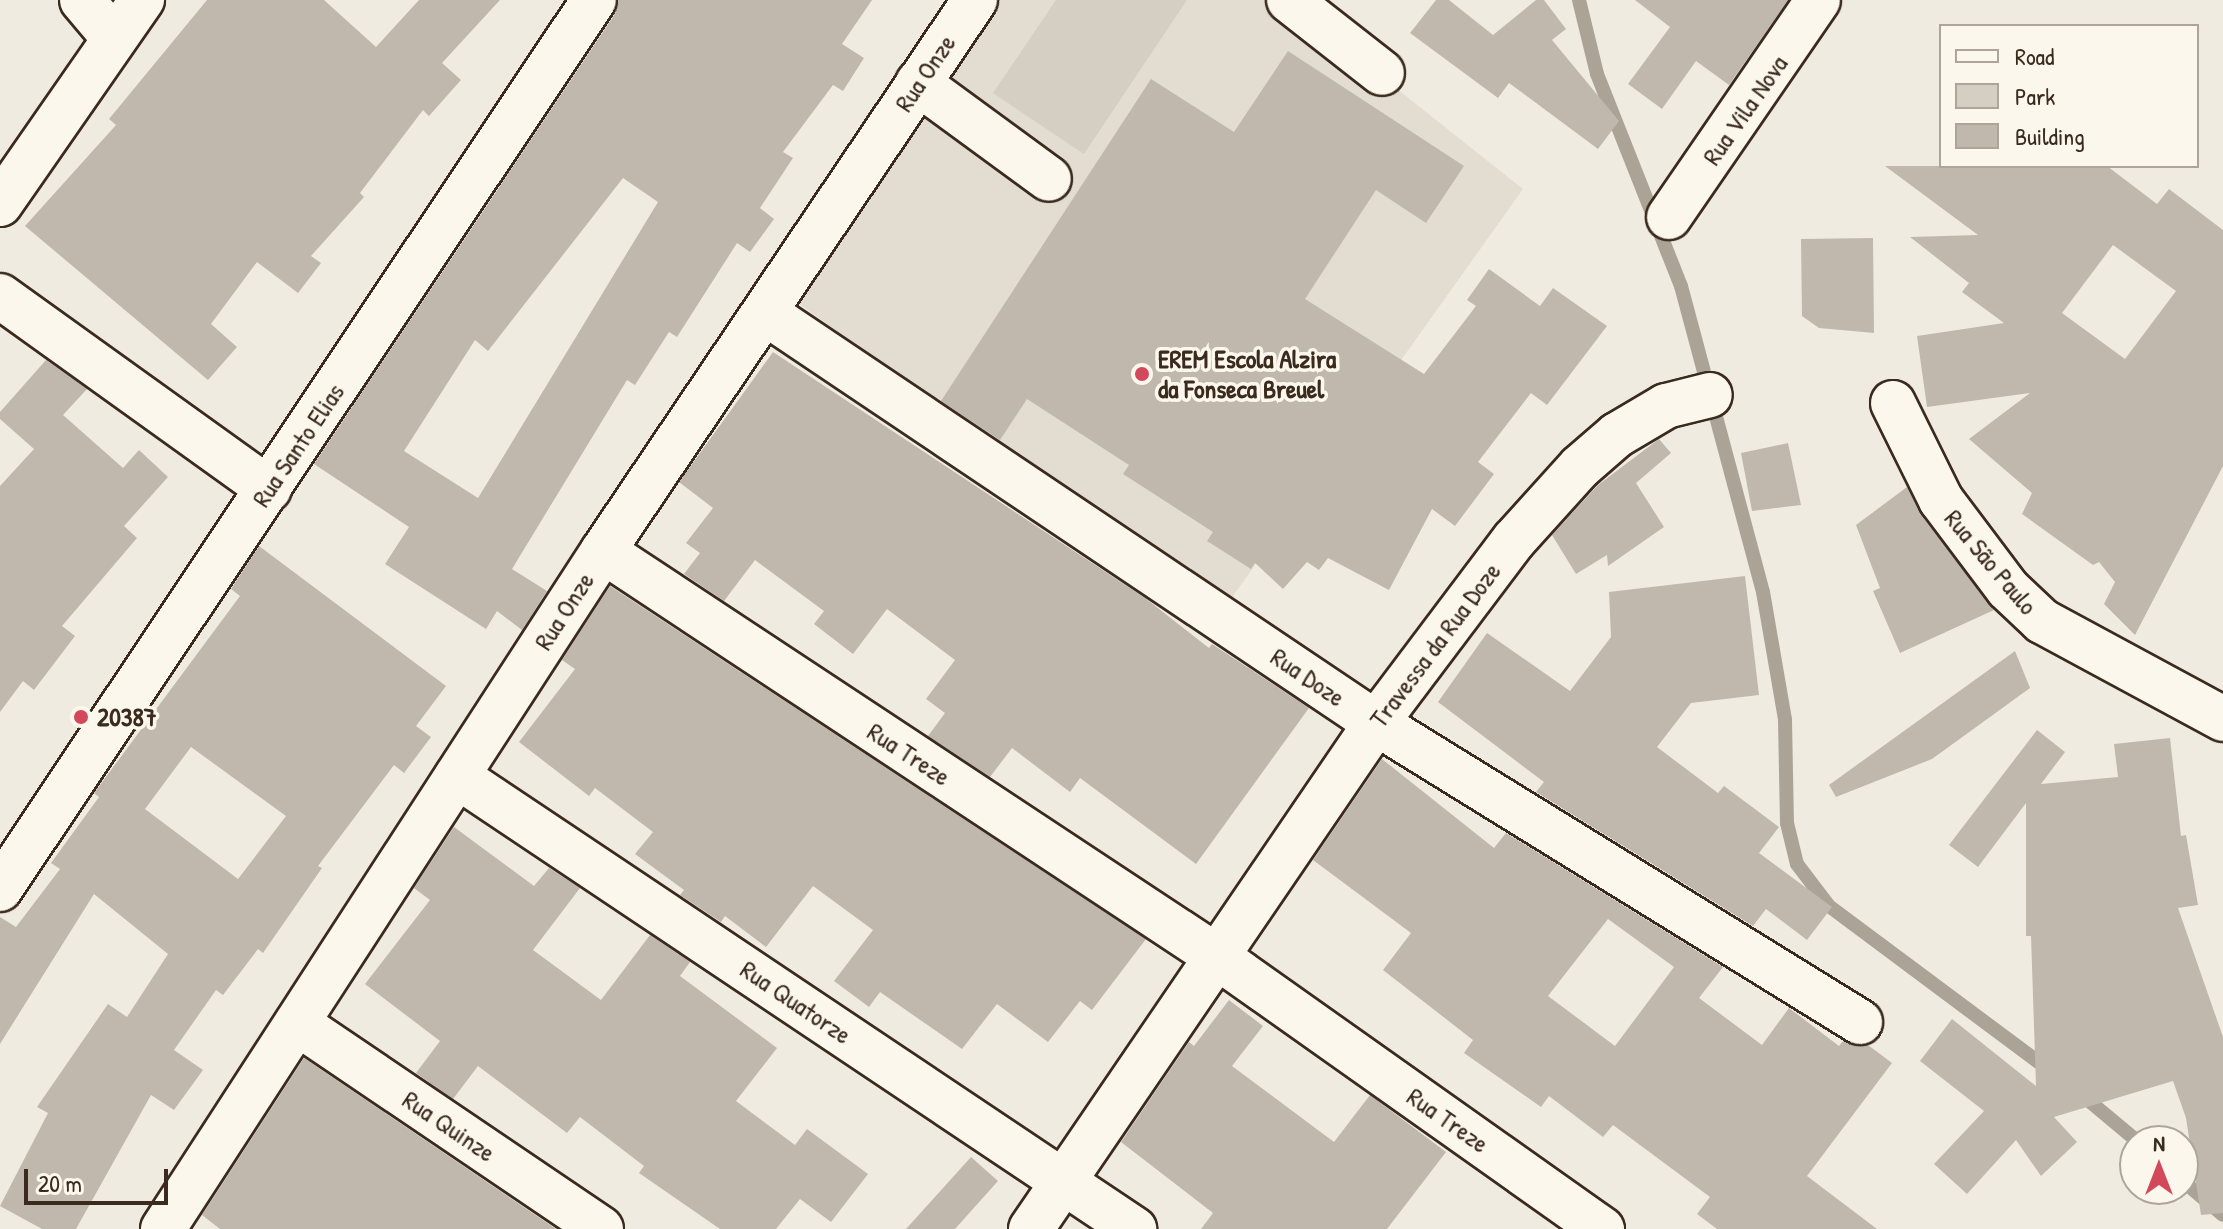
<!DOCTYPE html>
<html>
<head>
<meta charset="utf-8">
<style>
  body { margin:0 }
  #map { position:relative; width:2223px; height:1229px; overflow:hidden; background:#f0ebe0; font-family:"Patrick Hand",sans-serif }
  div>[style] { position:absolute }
  .built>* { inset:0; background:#e2dcd1 }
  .green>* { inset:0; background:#d5cec3 }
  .stream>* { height:14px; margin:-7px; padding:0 7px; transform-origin:7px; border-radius:7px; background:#aca397 }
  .building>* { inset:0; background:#c0b8ad }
  .roads { filter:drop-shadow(2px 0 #3b2a1e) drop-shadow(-2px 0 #3b2a1e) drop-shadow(0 2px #3b2a1e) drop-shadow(0 -2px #3b2a1e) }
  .minor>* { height:44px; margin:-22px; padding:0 22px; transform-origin:22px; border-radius:22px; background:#fbf7ec }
  .major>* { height:44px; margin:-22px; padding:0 22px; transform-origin:22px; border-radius:22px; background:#fbf7ec }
  .dots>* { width:22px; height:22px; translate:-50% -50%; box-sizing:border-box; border:4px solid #fbf7ec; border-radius:50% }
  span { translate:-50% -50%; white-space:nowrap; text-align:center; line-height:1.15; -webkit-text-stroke:7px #fbf7ec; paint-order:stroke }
  .street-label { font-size:26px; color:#3b2a1e }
  .poi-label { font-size:26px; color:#3b2a1e; font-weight:700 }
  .left { translate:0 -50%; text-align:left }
  .legend { position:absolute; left:1939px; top:24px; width:260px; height:144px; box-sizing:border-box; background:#fbf7ec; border:2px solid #aea59a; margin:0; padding:10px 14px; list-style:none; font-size:24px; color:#3b2a1e }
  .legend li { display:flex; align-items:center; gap:16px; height:40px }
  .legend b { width:40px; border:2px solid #aea59a }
  .north { position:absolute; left:2119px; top:1125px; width:80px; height:80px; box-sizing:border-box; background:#fbf7ec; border:2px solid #aea59a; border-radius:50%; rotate:0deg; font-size:22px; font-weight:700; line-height:32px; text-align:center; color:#3b2a1e }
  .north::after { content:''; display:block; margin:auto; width:28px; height:36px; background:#d1495b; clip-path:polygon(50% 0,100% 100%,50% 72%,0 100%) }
  .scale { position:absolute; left:24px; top:1169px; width:144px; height:36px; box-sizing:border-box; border:4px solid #3b2a1e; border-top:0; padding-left:10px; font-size:24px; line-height:28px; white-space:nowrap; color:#3b2a1e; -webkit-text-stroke:6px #fbf7ec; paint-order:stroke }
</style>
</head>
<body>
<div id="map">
  <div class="built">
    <i style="clip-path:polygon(999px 0,1285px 0,1523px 189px,1223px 610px,794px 300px)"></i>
  </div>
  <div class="green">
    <i style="clip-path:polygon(1056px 0,1187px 0,1084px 154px,993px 93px)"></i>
  </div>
  <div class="stream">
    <i style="left:1579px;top:0;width:76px;rotate:76.3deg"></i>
    <i style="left:1597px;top:74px;width:228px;rotate:68.4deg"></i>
    <i style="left:1681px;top:286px;width:317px;rotate:75deg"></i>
    <i style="left:1763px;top:592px;width:130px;rotate:80.2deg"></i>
    <i style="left:1785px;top:720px;width:103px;rotate:88.9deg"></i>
    <i style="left:1787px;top:823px;width:42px;rotate:76.3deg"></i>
    <i style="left:1797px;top:864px;width:53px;rotate:52.7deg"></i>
    <i style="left:1829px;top:906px;width:274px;rotate:36.7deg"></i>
    <i style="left:2082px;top:1095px;width:72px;rotate:39.9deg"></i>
    <i style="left:2183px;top:1181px;width:52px;rotate:40.4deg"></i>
  </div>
  <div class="building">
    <i style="clip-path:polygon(207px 0,324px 0,376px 47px,419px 0,500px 0,442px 63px,461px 80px,429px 116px,423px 110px,360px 193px,364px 197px,311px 256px,321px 263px,298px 293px,257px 262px,211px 324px,237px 347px,208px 380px,25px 226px,116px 125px,109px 119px)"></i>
    <i style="clip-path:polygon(evenodd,619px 0,872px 0,842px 44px,864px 58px,843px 91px,833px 85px,783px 152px,793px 158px,760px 208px,774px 219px,750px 252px,737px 243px,677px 337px,669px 332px,635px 385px,627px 380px,512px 569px,547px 591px,522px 630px,497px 611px,486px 629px,385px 564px,409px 527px,314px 464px,615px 14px,619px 0,623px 178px,658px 202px,478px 498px,404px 451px,475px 340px,488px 351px,623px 178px)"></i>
    <i style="clip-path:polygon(1436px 0,1449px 0,1493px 35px,1536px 0,1544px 0,1566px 29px,1552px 40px,1619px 121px,1598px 149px,1509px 83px,1498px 98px,1410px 33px)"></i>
    <i style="clip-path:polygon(1635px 0,1788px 0,1729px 85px,1696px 61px,1662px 109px,1628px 84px,1670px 27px)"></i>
    <i style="clip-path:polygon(1288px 51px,1464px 166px,1426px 223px,1376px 190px,1305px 299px,1424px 374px,1476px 306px,1467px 300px,1489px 269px,1540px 306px,1553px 288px,1607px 326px,1547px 405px,1531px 393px,1478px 462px,1494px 474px,1455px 526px,1432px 509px,1389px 590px,1328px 558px,1319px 570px,1307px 562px,1283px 589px,1255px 563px,1251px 569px,1207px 541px,1213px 532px,1123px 474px,1129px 465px,1027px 399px,1000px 440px,941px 401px,1151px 79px,1234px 132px)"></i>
    <i style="clip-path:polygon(evenodd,1885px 166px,2107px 166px,2157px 204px,2169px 189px,2223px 230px,2223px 466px,2135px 635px,2104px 604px,2115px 582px,2099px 562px,2093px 565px,2022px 514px,2032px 493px,1969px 439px,2030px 393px,1927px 407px,1917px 336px,2004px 323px,1962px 292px,1969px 283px,1910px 237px,1978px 235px,1885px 166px,2113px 245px,2176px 291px,2125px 359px,2062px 313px,2113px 245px)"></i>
    <i style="clip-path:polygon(1873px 238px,1874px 333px,1819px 328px,1802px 316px,1801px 239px)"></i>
    <i style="clip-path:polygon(773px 352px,1145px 598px,1209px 648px,1212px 644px,1309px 708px,1196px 864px,1080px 778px,1070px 792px,1012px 748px,990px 777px,928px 736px,945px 713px,926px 699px,955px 660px,887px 609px,853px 654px,814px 624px,824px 611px,755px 560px,724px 601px,684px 574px,700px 553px,686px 543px,713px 508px,679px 482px)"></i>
    <i style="clip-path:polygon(46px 360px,87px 389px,63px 415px,123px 468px,139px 450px,168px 477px,124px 526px,137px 538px,62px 626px,75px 636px,34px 690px,23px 681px,0 712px,0 486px,34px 449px,0 419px,0 412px)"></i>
    <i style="clip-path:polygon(1659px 439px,1671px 453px,1636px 483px,1664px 527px,1608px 566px,1607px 555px,1576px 574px,1552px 535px,1598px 485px)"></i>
    <i style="clip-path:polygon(1788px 443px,1801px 505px,1752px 511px,1741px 453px)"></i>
    <i style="clip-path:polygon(1907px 487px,1921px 515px,1994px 610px,1900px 653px,1873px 591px,1880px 588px,1856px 525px)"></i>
    <i style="clip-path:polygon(evenodd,259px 546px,446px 686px,416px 726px,431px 737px,404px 773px,394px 765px,318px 866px,322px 868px,263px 953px,258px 949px,223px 995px,216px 990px,174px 1050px,203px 1070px,174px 1110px,151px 1095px,76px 1229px,42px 1229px,0 1206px,48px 1113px,37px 1107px,108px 1004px,127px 1017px,168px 954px,94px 894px,0 1044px,0 917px,16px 927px,60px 869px,51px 863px,99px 797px,94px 793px,240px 596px,231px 589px,259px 546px,191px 747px,286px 816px,238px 879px,145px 809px,191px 747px)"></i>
    <i style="clip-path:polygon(1745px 576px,1759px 695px,1691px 703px,1657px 747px,1718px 793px,1724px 786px,1779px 827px,1759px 853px,1832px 907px,1807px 940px,1766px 909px,1753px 926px,1536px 792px,1544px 782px,1438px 702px,1487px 633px,1570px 691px,1611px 637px,1609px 592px)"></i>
    <i style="clip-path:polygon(610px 586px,1146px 939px,1092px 1010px,1080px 1001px,1048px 1042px,997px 1004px,962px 1049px,880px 992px,869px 1007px,834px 981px,873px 930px,813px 886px,766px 947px,725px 916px,721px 922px,680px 895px,684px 890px,635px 854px,653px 832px,595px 788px,589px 796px,519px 742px,575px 669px,562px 660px)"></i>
    <i style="clip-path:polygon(2015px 651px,2030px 688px,1932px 759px,1836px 797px,1829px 785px)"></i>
    <i style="clip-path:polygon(2037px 730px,2065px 752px,2041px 784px,2118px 777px,2114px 744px,2170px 738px,2181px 836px,2186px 835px,2198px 905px,2178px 908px,2223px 1037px,2223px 1213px,2201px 1215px,2186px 1118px,2173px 1081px,2054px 1117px,2077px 1142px,2041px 1176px,2016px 1140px,1967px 1194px,1934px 1164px,1984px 1111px,1920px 1061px,1952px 1019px,2036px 1086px,2031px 936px,2026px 936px,2026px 803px,1978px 867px,1949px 845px)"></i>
    <i style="clip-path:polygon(evenodd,1382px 759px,1494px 848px,1506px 833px,1723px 967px,1699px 998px,1762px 1045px,1789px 1008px,1839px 1046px,1843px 1041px,1868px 1045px,1892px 1063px,1807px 1176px,1877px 1229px,1717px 1229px,1697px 1214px,1710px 1197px,1613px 1125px,1603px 1137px,1549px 1096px,1541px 1107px,1464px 1053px,1473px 1040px,1383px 970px,1411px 933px,1313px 860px,1382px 759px,1608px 919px,1674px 967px,1615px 1046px,1548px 996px,1608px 919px)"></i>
    <i style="clip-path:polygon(454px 827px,534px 886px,549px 868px,580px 888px,533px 950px,601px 1000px,650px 935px,690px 962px,680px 976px,777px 1048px,736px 1101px,795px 1145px,807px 1129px,868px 1174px,831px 1222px,800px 1199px,776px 1229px,720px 1229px,639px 1173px,644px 1166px,580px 1117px,567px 1133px,478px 1066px,453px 1099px,416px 1073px,440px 1041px,365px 984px,430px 900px,414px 888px)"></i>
    <i style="clip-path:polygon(1229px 1000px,1263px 1026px,1232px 1066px,1334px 1142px,1370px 1095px,1446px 1152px,1387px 1229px,1201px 1229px,1213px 1213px,1121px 1142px,1189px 1042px,1194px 1046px)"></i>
    <i style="clip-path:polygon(304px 1058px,556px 1229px,220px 1229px,202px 1215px)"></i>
    <i style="clip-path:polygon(971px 1157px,998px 1181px,955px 1229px,906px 1229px)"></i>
  </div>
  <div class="roads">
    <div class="minor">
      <i style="left:82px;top:0;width:50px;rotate:49.9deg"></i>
      <i style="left:1289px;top:0;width:118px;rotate:38.1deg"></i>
      <i style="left:918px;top:83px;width:162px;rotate:36.2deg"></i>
      <i style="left:0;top:204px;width:249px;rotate:-55.2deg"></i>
      <i style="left:1669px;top:217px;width:263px;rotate:-55.5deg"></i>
      <i style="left:0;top:296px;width:331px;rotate:35.7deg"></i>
      <i style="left:767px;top:314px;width:734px;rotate:33.89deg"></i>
      <i style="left:1376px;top:723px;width:569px;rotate:31.71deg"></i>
      <i style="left:1893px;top:403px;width:108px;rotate:63.7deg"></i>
      <i style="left:1941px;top:500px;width:111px;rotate:53deg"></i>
      <i style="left:2008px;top:589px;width:47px;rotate:43.3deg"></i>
      <i style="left:2042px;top:621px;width:206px;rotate:28.4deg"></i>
      <i style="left:603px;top:551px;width:735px;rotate:33.45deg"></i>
      <i style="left:1216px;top:956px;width:473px;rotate:35.3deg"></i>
      <i style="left:457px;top:776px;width:815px;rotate:33.79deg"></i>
      <i style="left:297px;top:1023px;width:367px;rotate:34.1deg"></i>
      <i style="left:163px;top:1229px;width:808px;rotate:-57.02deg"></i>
      <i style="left:603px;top:551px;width:665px;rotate:-55.98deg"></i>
      <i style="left:1031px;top:1229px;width:612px;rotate:-55.71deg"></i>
      <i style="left:1376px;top:723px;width:229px;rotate:-53deg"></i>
      <i style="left:1514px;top:540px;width:98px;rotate:-47.9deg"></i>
      <i style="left:1580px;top:467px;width:49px;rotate:-40.9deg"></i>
      <i style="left:1617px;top:435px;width:57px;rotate:-30.6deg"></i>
      <i style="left:1666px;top:406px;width:45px;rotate:-14deg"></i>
    </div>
    <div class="major">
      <i style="left:0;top:889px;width:1069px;rotate:-56.25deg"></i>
    </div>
  </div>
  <div class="dots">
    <i style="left:1142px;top:374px;background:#d1495b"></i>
    <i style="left:81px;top:717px;background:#d1495b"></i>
  </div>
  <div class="street-label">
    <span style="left:925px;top:73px;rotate:-56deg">Rua Onze</span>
    <span style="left:1745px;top:110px;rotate:-55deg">Rua Vila Nova</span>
    <span style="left:298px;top:445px;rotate:-56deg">Rua Santo Elias</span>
    <span style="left:1991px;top:562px;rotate:50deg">Rua São Paulo</span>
    <span style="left:564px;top:611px;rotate:-57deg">Rua Onze</span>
    <span style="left:1435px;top:645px;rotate:-53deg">Travessa da Rua Doze</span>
    <span style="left:1308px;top:677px;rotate:34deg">Rua Doze</span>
    <span style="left:909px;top:754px;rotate:33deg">Rua Treze</span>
    <span style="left:796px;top:1002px;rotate:34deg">Rua Quatorze</span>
    <span style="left:1448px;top:1120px;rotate:35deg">Rua Treze</span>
    <span style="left:449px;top:1126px;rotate:34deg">Rua Quinze</span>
  </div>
  <div class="poi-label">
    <span class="left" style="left:1158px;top:374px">EREM Escola Alzira<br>da Fonseca Breuel</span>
    <span class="left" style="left:97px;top:717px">20387</span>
  </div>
  <ul class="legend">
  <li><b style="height:10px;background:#fbf7ec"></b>Road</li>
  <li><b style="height:22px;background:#d5cec3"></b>Park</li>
  <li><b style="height:22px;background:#c0b8ad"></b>Building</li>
  </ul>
  <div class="north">N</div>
  <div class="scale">20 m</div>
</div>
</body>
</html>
